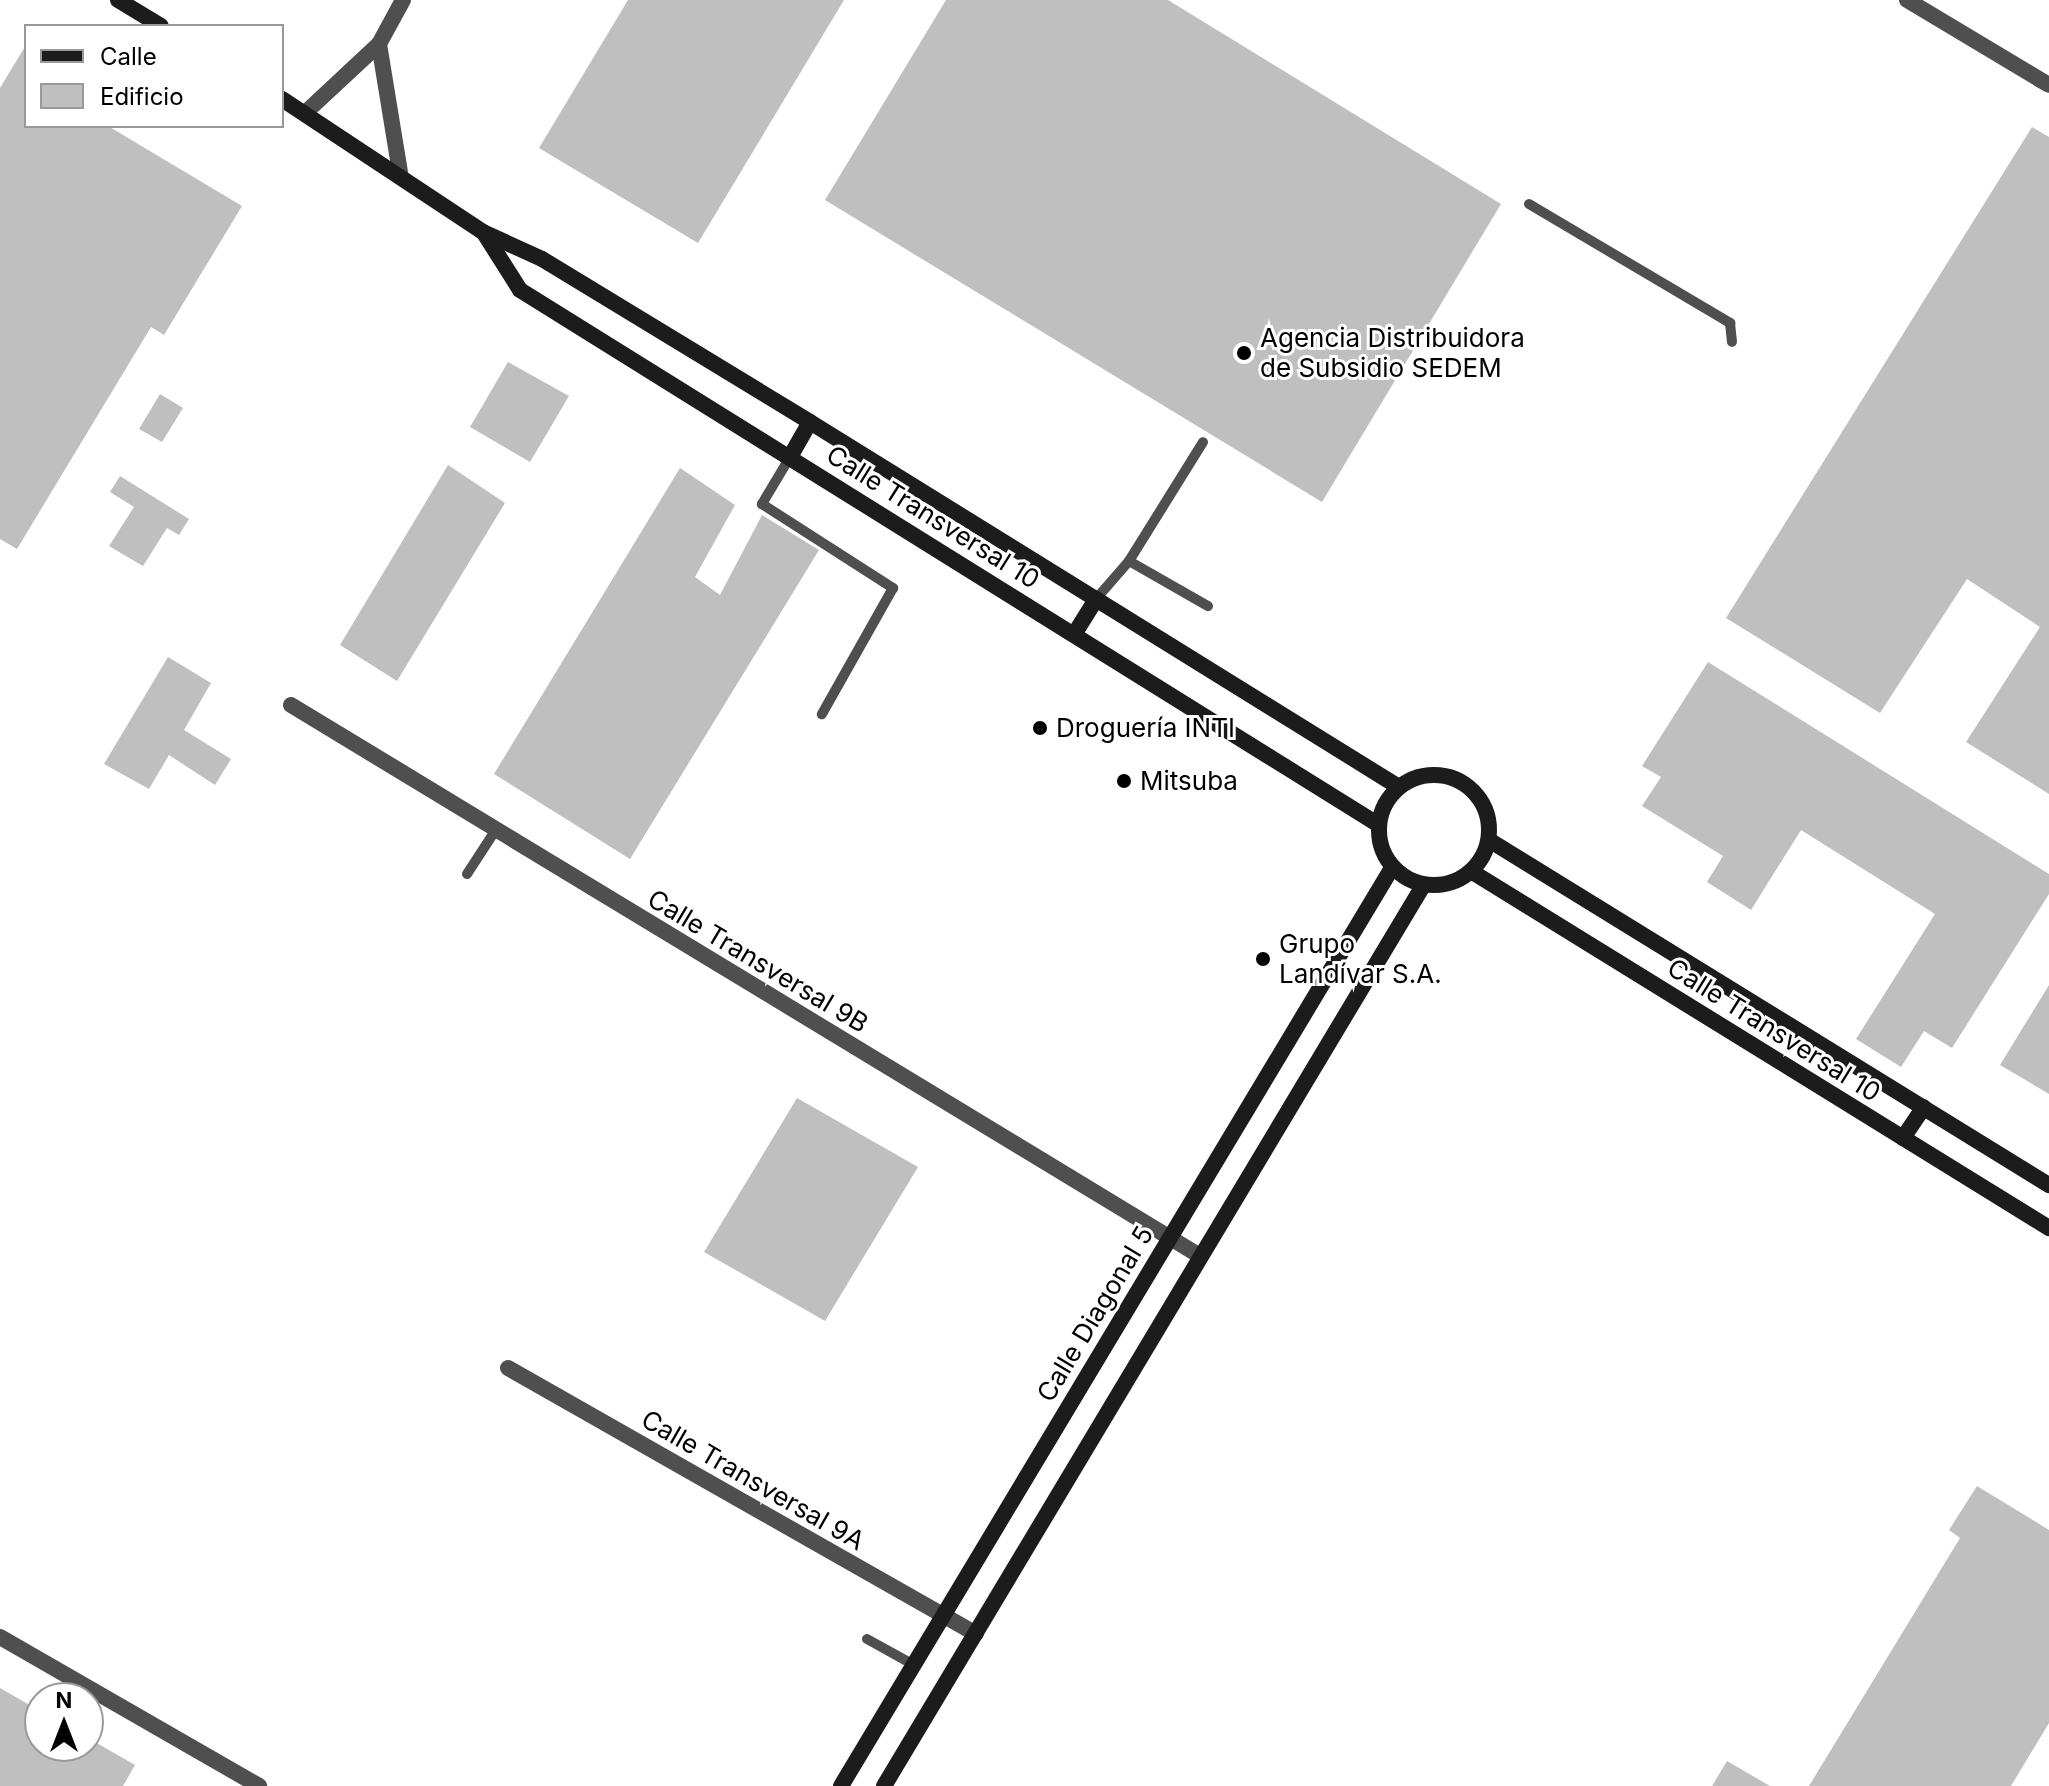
<!DOCTYPE html>
<html>
<head>
<meta charset="utf-8">
<style>
  body { margin:0 }
  #map { position:relative; width:2049px; height:1786px; overflow:hidden; background:#fff; font-family:Inter,sans-serif }
  div>[style] { position:absolute }
  .building>* { inset:0; background:#bfbfbf }
  .lane>* { height:10px; margin:-5px; padding:0 5px; transform-origin:5px; border-radius:5px; background:#4f4f4f }
  .street>* { height:16px; margin:-8px; padding:0 8px; transform-origin:8px; border-radius:8px; background:#4f4f4f }
  .secondary>* { height:16px; margin:-8px; padding:0 8px; transform-origin:8px; border-radius:8px; background:#1c1c1c }
  .secondary>.ring { margin:-8px; padding:0; box-sizing:content-box; background:none; border:16px solid #1c1c1c; border-radius:50% }
  .dots>* { width:22px; height:22px; translate:-50% -50%; box-sizing:border-box; border:4px solid #fff; border-radius:50% }
  span { translate:-50% -50%; white-space:nowrap; text-align:center; line-height:1.15; -webkit-text-stroke:6px #fff; paint-order:stroke }
  .poi-label { font-size:26px; color:#000 }
  .left { translate:0 -50%; text-align:left }
  .street-label { font-size:26px; color:#000 }
  .legend { position:absolute; left:24px; top:24px; width:260px; height:104px; box-sizing:border-box; background:#fff; border:2px solid #999; margin:0; padding:10px 14px; list-style:none; font-size:24px; color:#000 }
  .legend li { display:flex; align-items:center; gap:16px; height:40px }
  .legend b { width:40px; border:2px solid #999 }
  .north { position:absolute; left:24px; top:1682px; width:80px; height:80px; box-sizing:border-box; background:#fff; border:2px solid #999; border-radius:50%; rotate:0deg; font-size:22px; font-weight:700; line-height:32px; text-align:center; color:#000 }
  .north::after { content:''; display:block; margin:auto; width:28px; height:36px; background:#000; clip-path:polygon(50% 0,100% 100%,50% 72%,0 100%) }
</style>
</head>
<body>
<div id="map">
  <div class="building">
    <i style="clip-path:polygon(628px 0,844px 0,698px 243px,539px 148px)"></i>
    <i style="clip-path:polygon(946px 0,1168px 0,1501px 204px,1322px 502px,825px 200px)"></i>
    <i style="clip-path:polygon(26px 45px,26px 126px,108px 126px,242px 206px,164px 335px,151px 327px,17px 549px,0 539px,0 88px)"></i>
    <i style="clip-path:polygon(2032px 127px,2049px 137px,2049px 794px,1966px 742px,2040px 627px,1967px 579px,1880px 713px,1726px 618px)"></i>
    <i style="clip-path:polygon(508px 362px,569px 396px,530px 462px,470px 427px)"></i>
    <i style="clip-path:polygon(160px 394px,183px 408px,162px 442px,139px 429px)"></i>
    <i style="clip-path:polygon(448px 465px,505px 503px,397px 681px,340px 645px)"></i>
    <i style="clip-path:polygon(680px 468px,735px 505px,695px 577px,720px 595px,762px 515px,819px 550px,630px 859px,494px 774px)"></i>
    <i style="clip-path:polygon(120px 476px,189px 519px,179px 535px,167px 528px,143px 566px,109px 546px,134px 507px,110px 492px)"></i>
    <i style="clip-path:polygon(168px 657px,211px 683px,184px 730px,231px 759px,215px 785px,169px 755px,149px 789px,104px 764px)"></i>
    <i style="clip-path:polygon(1708px 662px,2049px 874px,2049px 894px,1952px 1048px,1924px 1031px,1901px 1067px,1856px 1039px,1935px 914px,1801px 830px,1751px 910px,1707px 882px,1723px 856px,1642px 806px,1661px 777px,1642px 766px)"></i>
    <i style="clip-path:polygon(2049px 985px,2049px 1094px,2000px 1065px)"></i>
    <i style="clip-path:polygon(797px 1098px,918px 1167px,825px 1321px,704px 1252px)"></i>
    <i style="clip-path:polygon(1977px 1486px,2049px 1530px,2049px 1723px,2011px 1786px,1809px 1786px,1960px 1538px,1949px 1530px)"></i>
    <i style="clip-path:polygon(0 1688px,40px 1711px,40px 1746px,88px 1746px,88px 1738px,135px 1765px,123px 1786px,0 1786px)"></i>
    <i style="clip-path:polygon(1727px 1761px,1770px 1786px,1712px 1786px)"></i>
  </div>
  <div class="lane">
    <i style="left:1529px;top:204px;width:234px;rotate:30.6deg"></i>
    <i style="left:1730px;top:323px;width:19px;rotate:84deg"></i>
    <i style="left:790px;top:457px;width:55px;rotate:120.8deg"></i>
    <i style="left:762px;top:504px;width:156px;rotate:32.7deg"></i>
    <i style="left:893px;top:588px;width:145px;rotate:119.4deg"></i>
    <i style="left:1129px;top:561px;width:91px;rotate:29.7deg"></i>
    <i style="left:1096px;top:599px;width:50px;rotate:-49deg"></i>
    <i style="left:1129px;top:561px;width:140px;rotate:-58.1deg"></i>
    <i style="left:467px;top:874px;width:51px;rotate:-56.9deg"></i>
    <i style="left:867px;top:1639px;width:54px;rotate:29deg"></i>
  </div>
  <div class="street">
    <i style="left:1907px;top:0;width:165px;rotate:30.9deg"></i>
    <i style="left:379px;top:44px;width:130px;rotate:80.7deg"></i>
    <i style="left:305px;top:113px;width:101px;rotate:-43deg"></i>
    <i style="left:379px;top:44px;width:50px;rotate:-61.4deg"></i>
    <i style="left:291px;top:705px;width:1063px;rotate:31.22deg"></i>
    <i style="left:508px;top:1368px;width:538px;rotate:29.61deg"></i>
    <i style="left:0;top:1637px;width:299px;rotate:29.9deg"></i>
  </div>
  <div class="secondary">
    <i style="left:118px;top:0;width:50px;rotate:31.2deg"></i>
    <i style="left:282px;top:99px;width:241px;rotate:33.5deg"></i>
    <i style="left:483px;top:232px;width:65px;rotate:24.6deg"></i>
    <i style="left:542px;top:259px;width:314px;rotate:31.3deg"></i>
    <i style="left:810px;top:422px;width:693px;rotate:31.79deg"></i>
    <i style="left:484px;top:233px;width:67px;rotate:57.7deg"></i>
    <i style="left:520px;top:290px;width:1012px;rotate:31.92deg"></i>
    <i style="left:790px;top:457px;width:40px;rotate:-60.3deg"></i>
    <i style="left:1075px;top:633px;width:40px;rotate:-58deg"></i>
    <i class="ring" style="left:1379px;top:775px;width:94px;height:94px"></i>
    <i style="left:1489px;top:840px;width:658px;rotate:31.64deg"></i>
    <i style="left:1474px;top:873px;width:676px;rotate:31.69deg"></i>
    <i style="left:1903px;top:1138px;width:37px;rotate:-56deg"></i>
    <i style="left:841px;top:1786px;width:1071px;rotate:-59.03deg"></i>
    <i style="left:884px;top:1786px;width:1051px;rotate:-59.09deg"></i>
  </div>
  <div class="dots">
    <i style="left:1244px;top:353px;background:#000"></i>
    <i style="left:1040px;top:728px;background:#000"></i>
    <i style="left:1124px;top:781px;background:#000"></i>
    <i style="left:1263px;top:959px;background:#000"></i>
  </div>
  <div class="poi-label">
    <span class="left" style="left:1260px;top:353px">Agencia Distribuidora<br>de Subsidio SEDEM</span>
    <span class="left" style="left:1056px;top:728px">Droguería INTI</span>
    <span class="left" style="left:1140px;top:781px">Mitsuba</span>
    <span class="left" style="left:1279px;top:959px">Grupo<br>Landívar S.A.</span>
  </div>
  <div class="street-label">
    <span style="left:933px;top:517px;rotate:32deg">Calle Transversal 10</span>
    <span style="left:758px;top:961px;rotate:31deg">Calle Transversal 9B</span>
    <span style="left:1774px;top:1030px;rotate:32deg">Calle Transversal 10</span>
    <span style="left:1095px;top:1314px;rotate:-59deg">Calle Diagonal 5</span>
    <span style="left:753px;top:1480px;rotate:30deg">Calle Transversal 9A</span>
  </div>
  <ul class="legend">
  <li><b style="height:10px;background:#1c1c1c"></b>Calle</li>
  <li><b style="height:22px;background:#bfbfbf"></b>Edificio</li>
  </ul>
  <div class="north">N</div>
</div>
</body>
</html>
